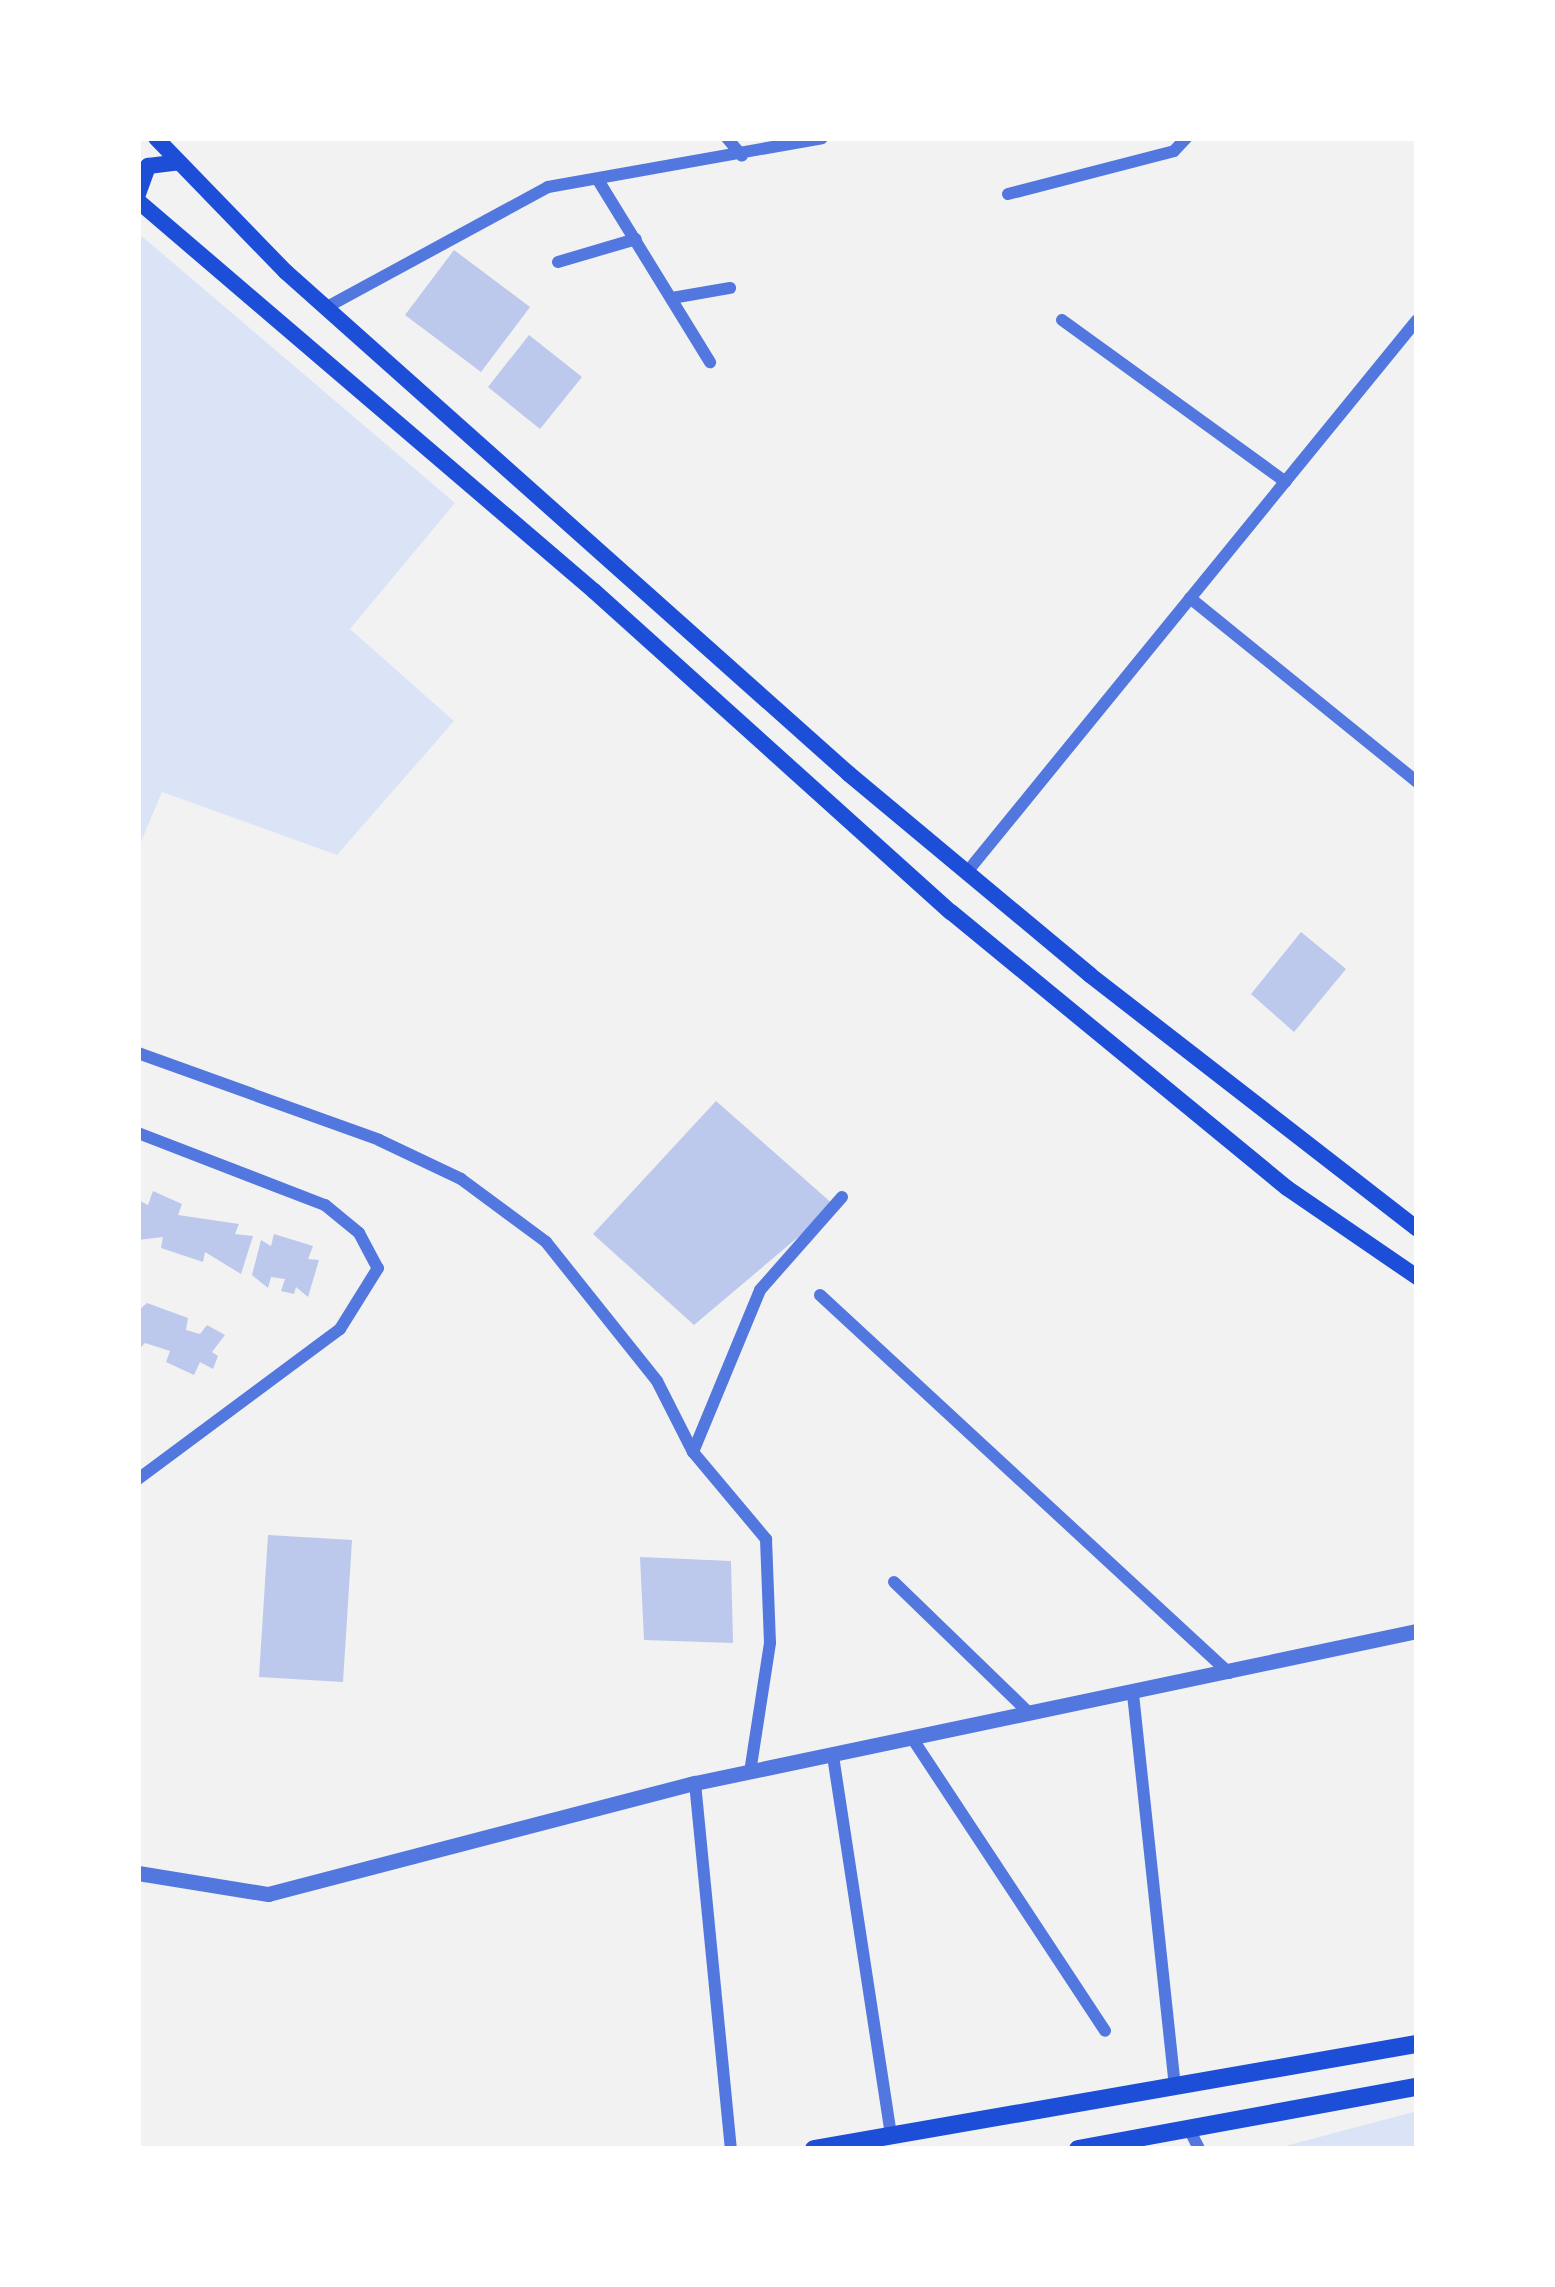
<!DOCTYPE html>
<html>
<head>
<meta charset="utf-8">
<style>
  body { margin:0 }
  #map { position:relative; width:1555px; height:2287px; overflow:hidden; background:#f2f2f2; font-family:"Open Sans",sans-serif }
  div>[style] { position:absolute }
  .green>* { inset:0; background:#dbe4f7 }
  .building>* { inset:0; background:#bdc9ec }
  .minor>* { height:12px; margin:-6px; padding:0 6px; transform-origin:6px; border-radius:6px; background:#5277de }
  .tertiary>* { height:15px; margin:-7.5px; padding:0 7.5px; transform-origin:7.5px; border-radius:7.5px; background:#5277de }
  .secondary>* { height:16px; margin:-8px; padding:0 8px; transform-origin:8px; border-radius:8px; background:#1d4ed8 }
  .primary>* { height:18px; margin:-9px; padding:0 9px; transform-origin:9px; border-radius:9px; background:#1d4ed8 }
  span { translate:-50% -50%; white-space:nowrap; text-align:center; line-height:1.15; -webkit-text-stroke:10px #fff; paint-order:stroke }
  .frame { position:absolute; inset:0; border:141px solid #fff; pointer-events:none }
</style>
</head>
<body>
<div id="map">
  <div class="green">
    <i style="clip-path:polygon(138px 233px,455px 503px,350px 629px,454px 721px,337px 855px,162px 792px,138px 849px)"></i>
    <i style="clip-path:polygon(1417px 2111px,1417px 2149px,1274px 2149px)"></i>
  </div>
  <div class="building">
    <i style="clip-path:polygon(454px 250px,530px 307px,481px 372px,405px 315px)"></i>
    <i style="clip-path:polygon(529px 335px,582px 377px,540px 429px,488px 387px)"></i>
    <i style="clip-path:polygon(1301px 932px,1346px 969px,1294px 1032px,1251px 994px)"></i>
    <i style="clip-path:polygon(716px 1101px,835px 1206px,694px 1325px,593px 1234px)"></i>
    <i style="clip-path:polygon(153px 1191px,182px 1204px,178px 1215px,239px 1224px,235px 1234px,253px 1236px,241px 1274px,205px 1252px,203px 1262px,161px 1248px,163px 1237px,138px 1240px,138px 1200px,148px 1205px)"></i>
    <i style="clip-path:polygon(274px 1234px,313px 1246px,308px 1259px,319px 1260px,308px 1297px,296px 1287px,294px 1294px,281px 1291px,285px 1279px,271px 1277px,268px 1288px,252px 1275px,261px 1240px,271px 1246px)"></i>
    <i style="clip-path:polygon(147px 1303px,188px 1318px,186px 1330px,200px 1334px,207px 1325px,225px 1335px,212px 1352px,218px 1356px,213px 1369px,200px 1362px,194px 1375px,166px 1362px,170px 1351px,145px 1343px,138px 1350px,138px 1311px)"></i>
    <i style="clip-path:polygon(268px 1535px,352px 1540px,343px 1682px,259px 1677px)"></i>
    <i style="clip-path:polygon(640px 1557px,731px 1561px,733px 1643px,644px 1640px)"></i>
  </div>
  <div class="minor">
    <i style="left:727px;top:138px;width:23px;rotate:50deg"></i>
    <i style="left:598px;top:180px;width:214px;rotate:58.4deg"></i>
    <i style="left:1008px;top:194px;width:171px;rotate:-14.5deg"></i>
    <i style="left:1174px;top:151px;width:18px;rotate:-47deg"></i>
    <i style="left:558px;top:262px;width:81px;rotate:-16.4deg"></i>
    <i style="left:672px;top:298px;width:59px;rotate:-9.8deg"></i>
    <i style="left:327px;top:307px;width:251px;rotate:-28.5deg"></i>
    <i style="left:548px;top:187px;width:278px;rotate:-10.1deg"></i>
    <i style="left:1062px;top:320px;width:276px;rotate:35.9deg"></i>
    <i style="left:1190px;top:598px;width:292px;rotate:39deg"></i>
    <i style="left:967px;top:872px;width:712px;rotate:-50.81deg"></i>
    <i style="left:138px;top:1053px;width:256px;rotate:19.8deg"></i>
    <i style="left:379px;top:1140px;width:91px;rotate:25.4deg"></i>
    <i style="left:461px;top:1179px;width:106px;rotate:36.5deg"></i>
    <i style="left:546px;top:1242px;width:178px;rotate:51.4deg"></i>
    <i style="left:657px;top:1381px;width:80px;rotate:63.1deg"></i>
    <i style="left:693px;top:1452px;width:114px;rotate:50deg"></i>
    <i style="left:766px;top:1539px;width:104px;rotate:87.8deg"></i>
    <i style="left:770px;top:1643px;width:131px;rotate:98.8deg"></i>
    <i style="left:138px;top:1133px;width:200px;rotate:21.1deg"></i>
    <i style="left:325px;top:1205px;width:44px;rotate:39.5deg"></i>
    <i style="left:359px;top:1233px;width:40px;rotate:62deg"></i>
    <i style="left:378px;top:1268px;width:72px;rotate:121.9deg"></i>
    <i style="left:340px;top:1329px;width:252px;rotate:143.4deg"></i>
    <i style="left:820px;top:1295px;width:557px;rotate:42.74deg"></i>
    <i style="left:693px;top:1452px;width:175px;rotate:-67.5deg"></i>
    <i style="left:760px;top:1290px;width:124px;rotate:-48.6deg"></i>
    <i style="left:894px;top:1582px;width:190px;rotate:44.1deg"></i>
    <i style="left:1133px;top:1694px;width:393px;rotate:83.9deg"></i>
    <i style="left:914px;top:1741px;width:347px;rotate:56.6deg"></i>
    <i style="left:833px;top:1756px;width:383px;rotate:81.3deg"></i>
    <i style="left:695px;top:1783px;width:368px;rotate:84.4deg"></i>
    <i style="left:1188px;top:2127px;width:25px;rotate:63deg"></i>
  </div>
  <div class="tertiary">
    <i style="left:138px;top:1873px;width:132px;rotate:9.2deg"></i>
    <i style="left:268px;top:1894px;width:441px;rotate:-14.6deg"></i>
    <i style="left:695px;top:1783px;width:738px;rotate:-11.89deg"></i>
  </div>
  <div class="secondary">
    <i style="left:156px;top:138px;width:187px;rotate:45.9deg"></i>
    <i style="left:286px;top:272px;width:754px;rotate:41.72deg"></i>
    <i style="left:849px;top:774px;width:314px;rotate:39.8deg"></i>
    <i style="left:1090px;top:975px;width:414px;rotate:37.8deg"></i>
    <i style="left:138px;top:194px;width:30px;rotate:-70deg"></i>
    <i style="left:148px;top:166px;width:31px;rotate:-7deg"></i>
    <i style="left:138px;top:201px;width:600px;rotate:40.54deg"></i>
    <i style="left:594px;top:591px;width:480px;rotate:42deg"></i>
    <i style="left:951px;top:912px;width:435px;rotate:39.4deg"></i>
    <i style="left:1287px;top:1188px;width:158px;rotate:34.4deg"></i>
  </div>
  <div class="primary">
    <i style="left:814px;top:2149px;width:612px;rotate:-9.88deg"></i>
    <i style="left:1078px;top:2149px;width:345px;rotate:-10.4deg"></i>
  </div>
  <div class="frame"></div>
</div>
</body>
</html>
